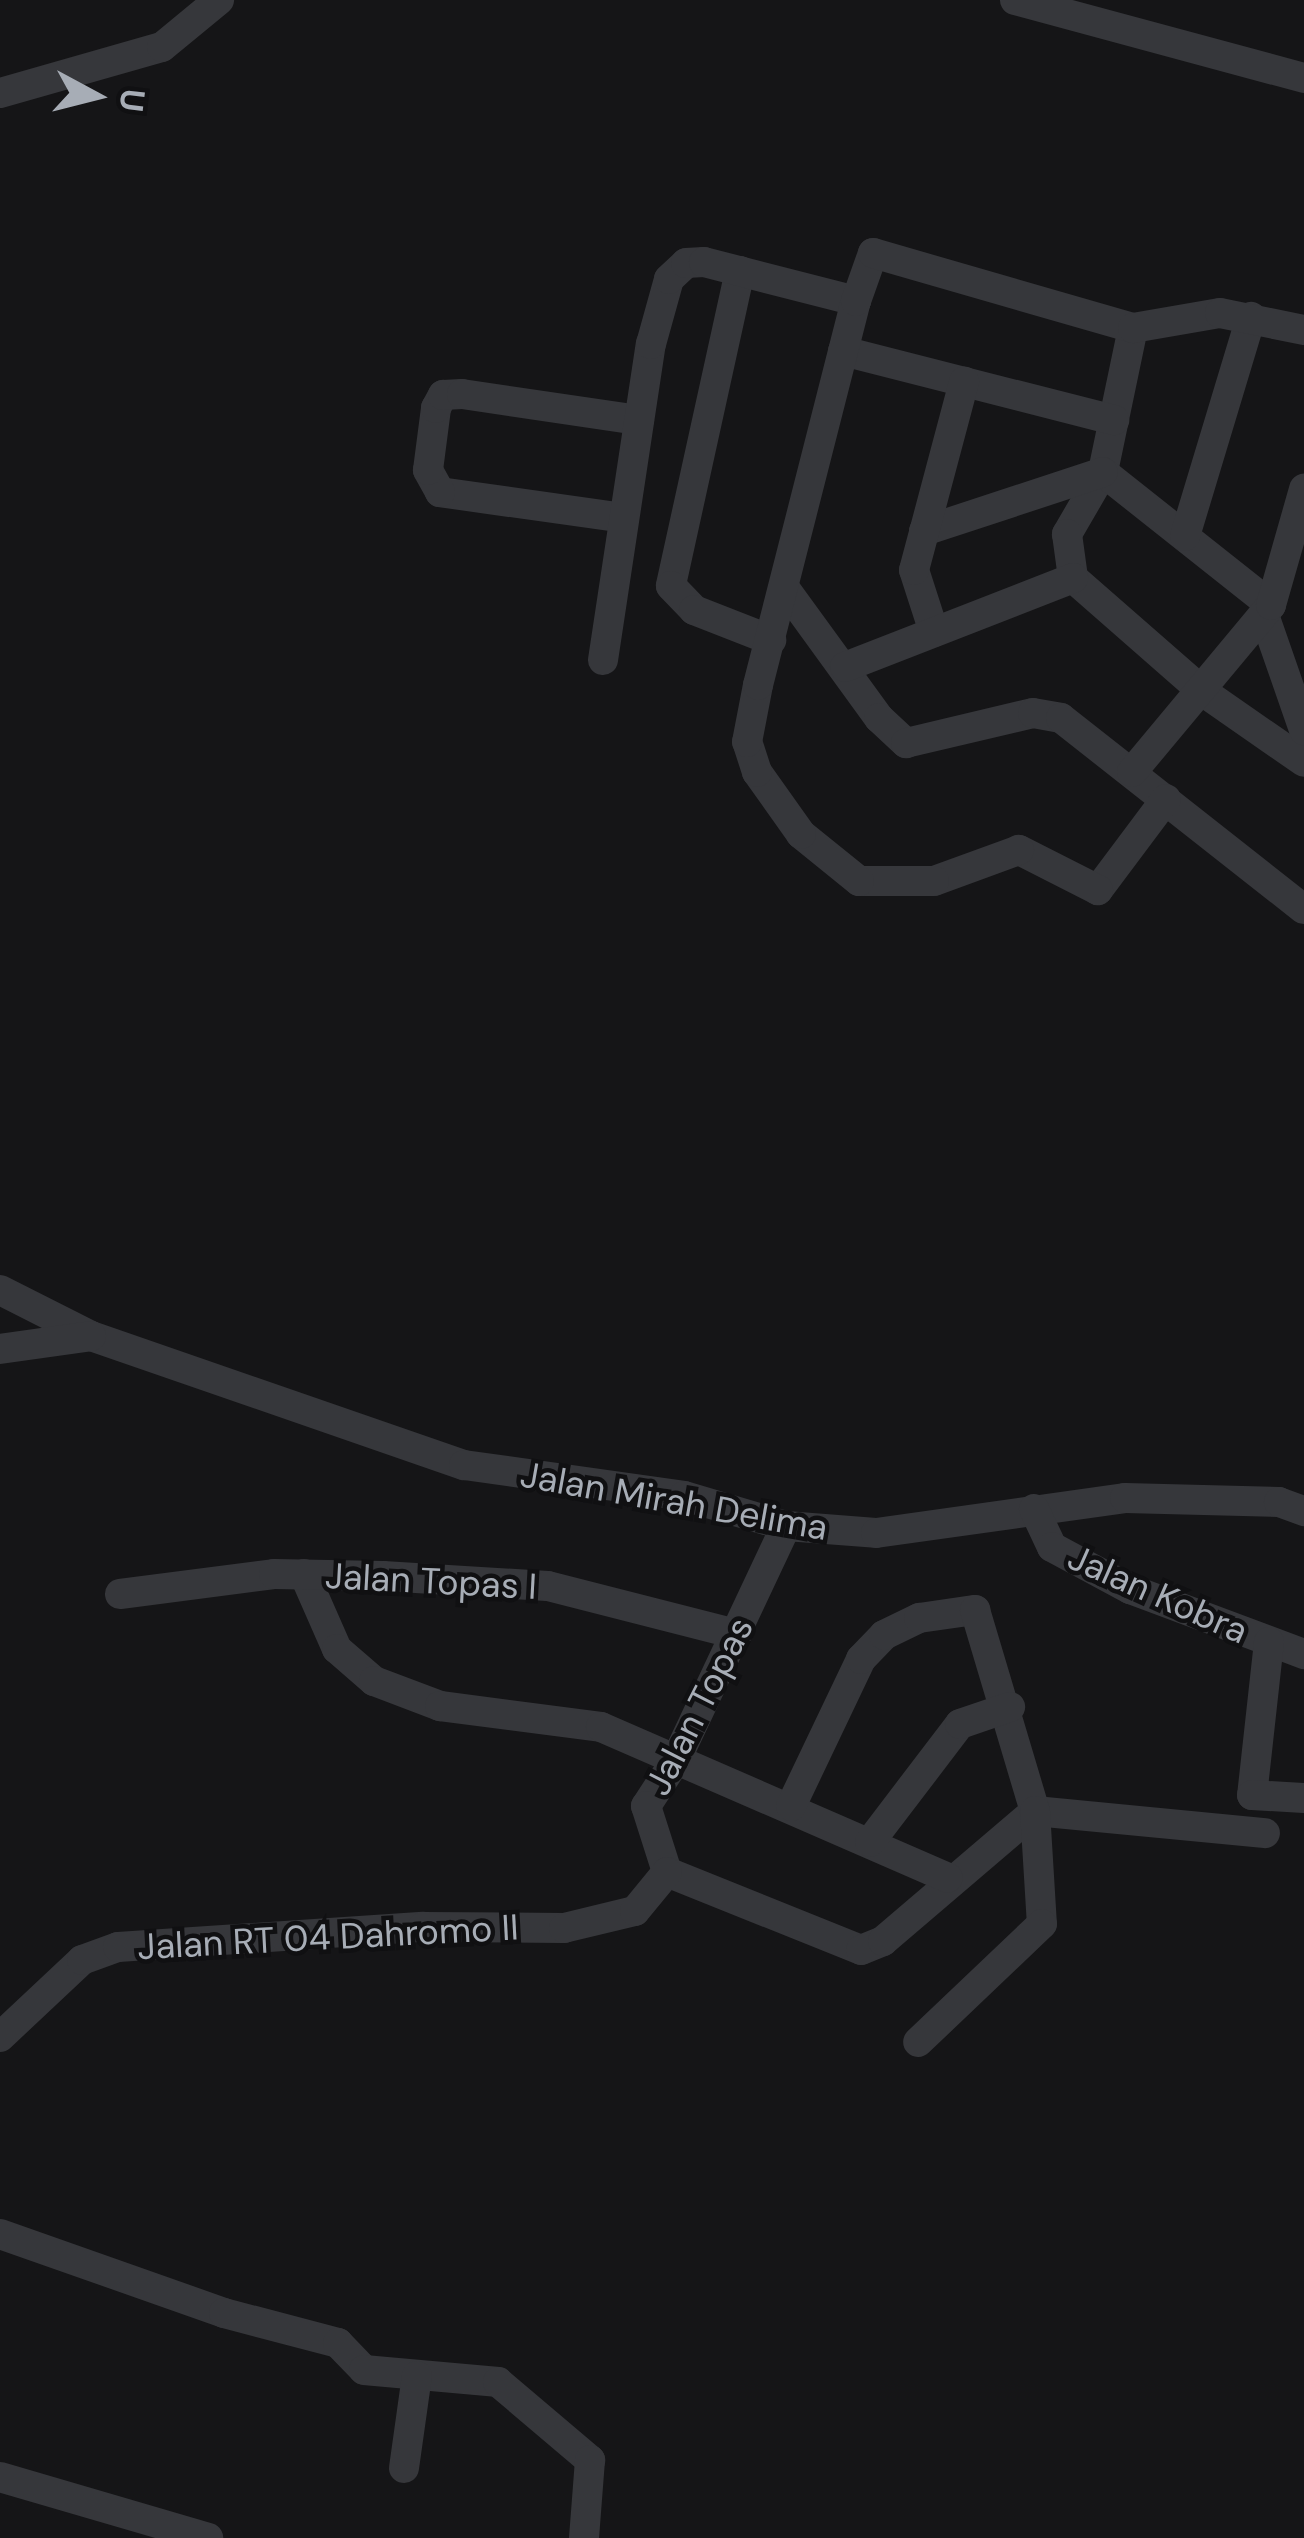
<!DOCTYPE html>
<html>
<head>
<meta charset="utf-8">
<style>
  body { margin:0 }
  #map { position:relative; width:1304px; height:2538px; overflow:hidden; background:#151517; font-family:"DM Sans",sans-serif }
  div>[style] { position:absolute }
  .minor>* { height:30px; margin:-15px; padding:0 15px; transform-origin:15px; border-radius:15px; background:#36373b }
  span { translate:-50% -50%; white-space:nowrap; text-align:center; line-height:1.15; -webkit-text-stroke:9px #101012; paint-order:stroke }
  .street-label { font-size:36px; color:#a7adb6 }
  .north { position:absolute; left:36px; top:36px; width:120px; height:120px; -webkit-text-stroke:9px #101012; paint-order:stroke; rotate:97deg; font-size:33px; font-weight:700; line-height:48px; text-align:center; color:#a7adb6 }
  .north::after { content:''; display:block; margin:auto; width:42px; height:54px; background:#a7adb6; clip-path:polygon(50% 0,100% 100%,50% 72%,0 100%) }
</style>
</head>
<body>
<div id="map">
  <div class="minor">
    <i style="left:1015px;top:0;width:299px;rotate:15.1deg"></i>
    <i style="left:0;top:93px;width:168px;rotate:-15.9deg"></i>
    <i style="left:162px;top:47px;width:74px;rotate:-39.5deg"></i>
    <i style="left:740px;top:271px;width:322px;rotate:102.4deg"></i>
    <i style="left:671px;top:586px;width:33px;rotate:46deg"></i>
    <i style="left:694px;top:610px;width:83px;rotate:21.3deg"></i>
    <i style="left:1133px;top:328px;width:147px;rotate:101.8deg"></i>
    <i style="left:1103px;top:472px;width:72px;rotate:120.1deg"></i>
    <i style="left:1067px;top:534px;width:44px;rotate:82.2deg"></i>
    <i style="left:1073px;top:578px;width:171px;rotate:41.2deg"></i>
    <i style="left:1202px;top:691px;width:124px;rotate:34.8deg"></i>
    <i style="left:843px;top:351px;width:280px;rotate:14.3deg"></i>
    <i style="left:1103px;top:472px;width:214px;rotate:38.4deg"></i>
    <i style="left:624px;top:518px;width:186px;rotate:-172deg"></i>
    <i style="left:440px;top:492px;width:25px;rotate:-119deg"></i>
    <i style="left:428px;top:470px;width:63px;rotate:-82.6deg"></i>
    <i style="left:436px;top:408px;width:15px;rotate:-62deg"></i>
    <i style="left:443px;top:395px;width:19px;rotate:-3deg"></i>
    <i style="left:462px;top:394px;width:179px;rotate:8.4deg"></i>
    <i style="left:924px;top:531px;width:188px;rotate:-18.2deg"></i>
    <i style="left:1185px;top:536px;width:229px;rotate:-73.2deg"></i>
    <i style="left:786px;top:590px;width:158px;rotate:54deg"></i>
    <i style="left:879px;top:718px;width:37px;rotate:43deg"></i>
    <i style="left:906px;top:743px;width:130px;rotate:-13.3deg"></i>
    <i style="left:1033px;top:713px;width:28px;rotate:10deg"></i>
    <i style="left:1061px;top:718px;width:309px;rotate:38.2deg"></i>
    <i style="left:1264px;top:615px;width:122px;rotate:70.8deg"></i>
    <i style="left:934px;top:632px;width:65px;rotate:-107.9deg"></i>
    <i style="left:914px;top:570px;width:195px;rotate:-75.1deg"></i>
    <i style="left:603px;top:660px;width:320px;rotate:-81.4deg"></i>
    <i style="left:651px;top:344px;width:67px;rotate:-74.5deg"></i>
    <i style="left:669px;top:279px;width:23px;rotate:-43deg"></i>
    <i style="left:686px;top:263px;width:18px;rotate:-3deg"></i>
    <i style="left:704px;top:262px;width:157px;rotate:14.4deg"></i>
    <i style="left:845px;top:667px;width:245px;rotate:-21.3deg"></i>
    <i style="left:1132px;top:772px;width:217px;rotate:-50.2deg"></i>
    <i style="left:1271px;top:605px;width:121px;rotate:-74.1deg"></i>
    <i style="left:1166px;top:799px;width:114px;rotate:126.8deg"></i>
    <i style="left:1098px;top:890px;width:89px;rotate:-153.1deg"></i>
    <i style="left:1019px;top:850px;width:90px;rotate:160deg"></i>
    <i style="left:934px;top:881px;width:75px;rotate:180deg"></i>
    <i style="left:859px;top:881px;width:75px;rotate:-141deg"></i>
    <i style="left:801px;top:834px;width:76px;rotate:-125.4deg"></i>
    <i style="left:757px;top:772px;width:32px;rotate:-108deg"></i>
    <i style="left:747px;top:742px;width:58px;rotate:-79.1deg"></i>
    <i style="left:758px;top:685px;width:396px;rotate:-75.7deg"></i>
    <i style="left:856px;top:301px;width:51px;rotate:-70.5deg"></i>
    <i style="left:873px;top:253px;width:271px;rotate:16.1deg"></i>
    <i style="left:1133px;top:328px;width:88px;rotate:-9.8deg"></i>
    <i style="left:1220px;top:313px;width:86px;rotate:11.4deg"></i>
    <i style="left:0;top:1290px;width:102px;rotate:26.8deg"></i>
    <i style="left:91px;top:1336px;width:395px;rotate:19.1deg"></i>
    <i style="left:464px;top:1465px;width:222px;rotate:8deg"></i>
    <i style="left:684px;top:1496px;width:106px;rotate:16.4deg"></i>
    <i style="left:786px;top:1526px;width:90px;rotate:4.4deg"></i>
    <i style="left:876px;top:1533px;width:251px;rotate:-8deg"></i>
    <i style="left:1125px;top:1498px;width:154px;rotate:1.5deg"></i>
    <i style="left:1279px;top:1502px;width:27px;rotate:20deg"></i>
    <i style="left:0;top:1349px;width:92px;rotate:-8.1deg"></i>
    <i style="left:1034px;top:1509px;width:42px;rotate:64.7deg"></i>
    <i style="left:1052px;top:1547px;width:89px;rotate:28.3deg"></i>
    <i style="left:1130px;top:1589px;width:186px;rotate:20.5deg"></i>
    <i style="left:786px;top:1526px;width:259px;rotate:115.2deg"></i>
    <i style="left:676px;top:1760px;width:55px;rotate:123.1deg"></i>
    <i style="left:646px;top:1806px;width:69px;rotate:72.3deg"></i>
    <i style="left:667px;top:1872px;width:209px;rotate:21.9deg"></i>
    <i style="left:861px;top:1950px;width:24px;rotate:-22deg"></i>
    <i style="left:883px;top:1941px;width:200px;rotate:-40.5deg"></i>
    <i style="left:1035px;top:1811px;width:231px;rotate:5.5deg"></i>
    <i style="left:304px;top:1574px;width:82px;rotate:66.3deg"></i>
    <i style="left:337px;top:1649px;width:49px;rotate:40.9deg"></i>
    <i style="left:374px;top:1681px;width:71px;rotate:20.7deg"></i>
    <i style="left:440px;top:1706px;width:162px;rotate:7.4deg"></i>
    <i style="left:601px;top:1727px;width:378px;rotate:23.5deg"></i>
    <i style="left:120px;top:1594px;width:155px;rotate:-7.4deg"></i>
    <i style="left:274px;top:1574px;width:109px;rotate:1.1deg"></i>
    <i style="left:383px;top:1576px;width:165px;rotate:3.5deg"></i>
    <i style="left:548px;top:1586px;width:195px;rotate:14.3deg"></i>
    <i style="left:1269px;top:1642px;width:154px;rotate:96.3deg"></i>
    <i style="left:1252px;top:1795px;width:52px;rotate:3.3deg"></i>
    <i style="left:791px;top:1806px;width:163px;rotate:-64.5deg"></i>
    <i style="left:861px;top:1659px;width:33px;rotate:-46deg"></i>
    <i style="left:884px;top:1635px;width:39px;rotate:-26deg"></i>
    <i style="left:919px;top:1618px;width:57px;rotate:-8.1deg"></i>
    <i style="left:975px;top:1610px;width:210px;rotate:73.4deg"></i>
    <i style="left:1035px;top:1811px;width:113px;rotate:86.5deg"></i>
    <i style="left:1042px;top:1924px;width:171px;rotate:136.4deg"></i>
    <i style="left:870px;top:1842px;width:148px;rotate:-52.7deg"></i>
    <i style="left:960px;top:1724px;width:53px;rotate:-18.8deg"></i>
    <i style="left:0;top:2037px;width:112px;rotate:-43.2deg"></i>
    <i style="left:82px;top:1960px;width:38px;rotate:-20deg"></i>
    <i style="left:118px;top:1947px;width:306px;rotate:-3.8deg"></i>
    <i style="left:423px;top:1927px;width:141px;rotate:0.4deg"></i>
    <i style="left:564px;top:1928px;width:73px;rotate:-13.5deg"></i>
    <i style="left:635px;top:1911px;width:50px;rotate:-50.6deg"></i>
    <i style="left:0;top:2234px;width:238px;rotate:19.4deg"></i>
    <i style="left:224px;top:2313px;width:118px;rotate:14.7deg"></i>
    <i style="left:338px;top:2343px;width:37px;rotate:46deg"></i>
    <i style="left:364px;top:2370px;width:135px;rotate:5.1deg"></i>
    <i style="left:498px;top:2382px;width:121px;rotate:40.3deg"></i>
    <i style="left:590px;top:2460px;width:78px;rotate:94.4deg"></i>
    <i style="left:404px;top:2468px;width:93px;rotate:-82deg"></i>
    <i style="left:0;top:2477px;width:217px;rotate:16.3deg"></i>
  </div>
  <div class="street-label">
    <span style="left:674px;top:1501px;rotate:10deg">Jalan Mirah Delima</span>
    <span style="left:431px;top:1581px;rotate:3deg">Jalan Topas I</span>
    <span style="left:1158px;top:1594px;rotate:24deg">Jalan Kobra</span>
    <span style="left:699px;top:1706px;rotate:-63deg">Jalan Topas</span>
    <span style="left:328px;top:1937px;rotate:-3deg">Jalan RT 04 Dahromo II</span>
  </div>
  <div class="north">U</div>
</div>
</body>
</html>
